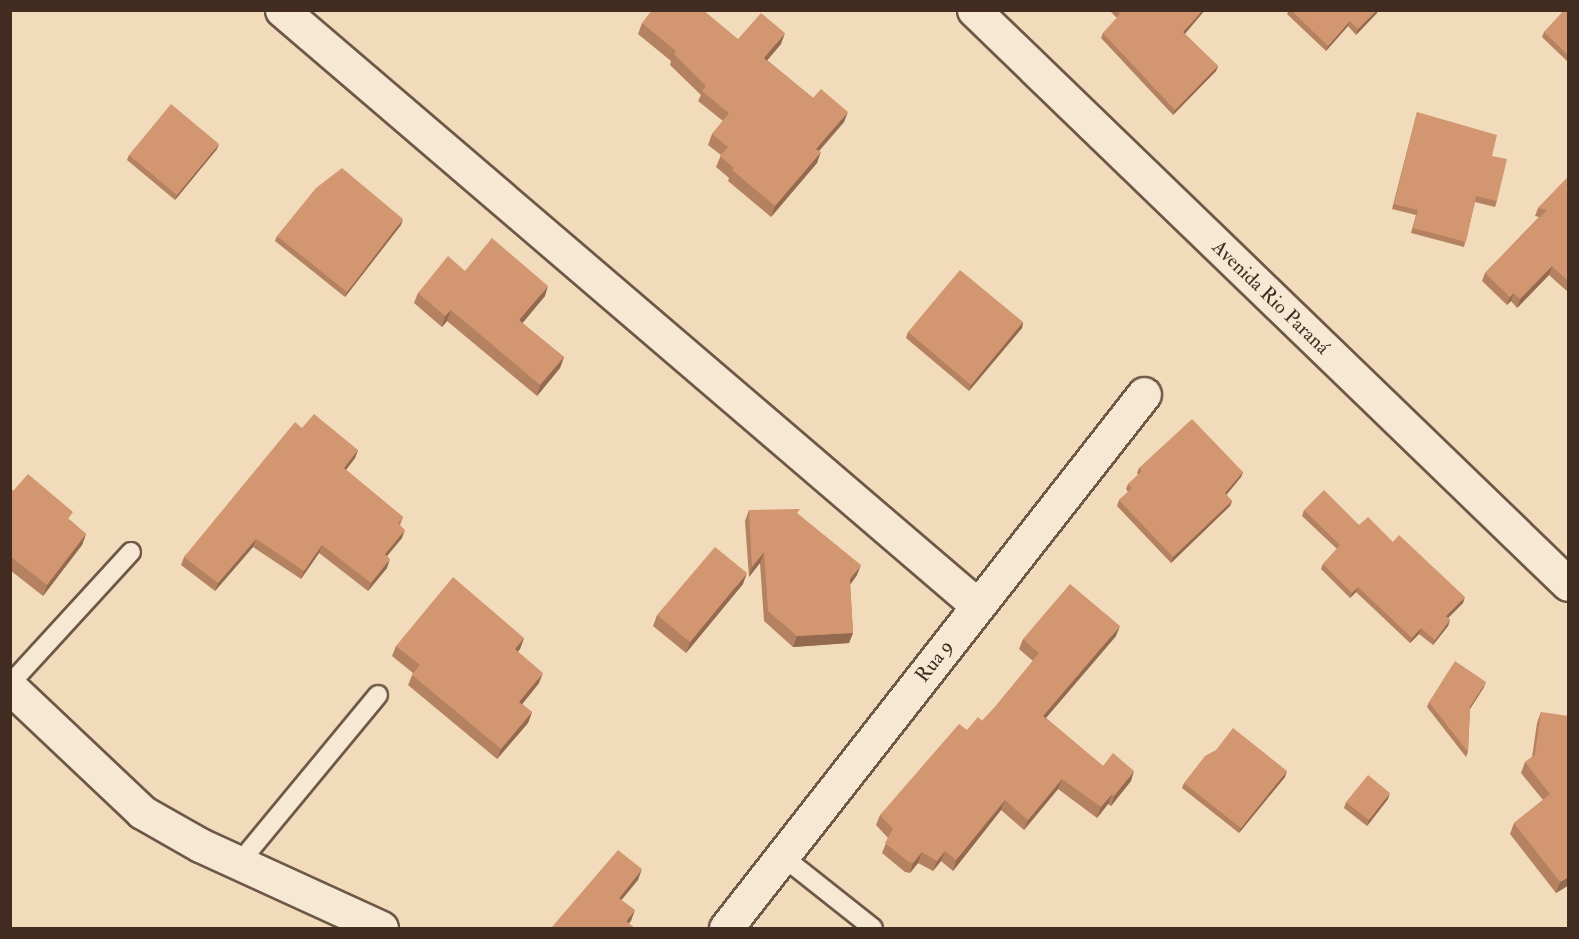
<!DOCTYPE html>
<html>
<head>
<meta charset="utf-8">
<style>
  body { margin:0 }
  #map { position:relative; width:1579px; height:939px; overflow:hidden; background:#f2dbbb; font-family:"IM FELL Double Pica",serif }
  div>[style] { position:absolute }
  .roads { filter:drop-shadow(2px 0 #6e5848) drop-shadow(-2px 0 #6e5848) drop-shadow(0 2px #6e5848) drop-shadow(0 -2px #6e5848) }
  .service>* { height:18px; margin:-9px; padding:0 9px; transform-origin:9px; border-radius:9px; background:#f7e8d3 }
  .minor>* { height:33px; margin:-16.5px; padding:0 16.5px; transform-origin:16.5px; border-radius:16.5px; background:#f7e8d3 }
  .wall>* { inset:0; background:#b58261 }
  .shaded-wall>* { inset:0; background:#936a4f }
  .building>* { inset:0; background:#d29771 }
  span { translate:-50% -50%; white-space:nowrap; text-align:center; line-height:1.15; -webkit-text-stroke:4.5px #f7e8d3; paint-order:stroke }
  .street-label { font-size:20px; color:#422c21 }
  .frame { position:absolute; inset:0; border:12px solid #422c21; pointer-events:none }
</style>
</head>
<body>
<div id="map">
  <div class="roads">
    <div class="service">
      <i style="left:10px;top:684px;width:179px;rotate:-47.5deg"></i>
      <i style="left:782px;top:856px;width:116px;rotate:38.4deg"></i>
      <i style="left:239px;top:863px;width:218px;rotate:-50.4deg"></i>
    </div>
    <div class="minor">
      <i style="left:282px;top:10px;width:915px;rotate:40.57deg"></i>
      <i style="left:974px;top:10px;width:826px;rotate:44.02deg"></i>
      <i style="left:10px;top:687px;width:182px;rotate:43.4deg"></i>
      <i style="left:142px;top:812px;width:67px;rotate:29.6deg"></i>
      <i style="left:200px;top:845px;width:199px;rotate:24.6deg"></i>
      <i style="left:726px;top:928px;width:678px;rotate:-51.95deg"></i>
    </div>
  </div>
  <div class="wall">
    <i style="clip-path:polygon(1109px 10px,1205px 10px,1185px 34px,1218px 66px,1216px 71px,1173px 115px,1101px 38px,1103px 33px,1117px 18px)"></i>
    <i style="clip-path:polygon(1289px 10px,1378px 10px,1377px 13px,1356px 35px,1348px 26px,1326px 51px,1287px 14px)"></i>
    <i style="clip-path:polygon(1569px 10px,1569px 63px,1542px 37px,1544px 32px)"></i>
    <i style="clip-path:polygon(642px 23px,738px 39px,781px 44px,767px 60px,813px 98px,844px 122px,819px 151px,817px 163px,771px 217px,728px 181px,729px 178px,716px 167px,721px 155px,708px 145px,712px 134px,723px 121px,698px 101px,701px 95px,670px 65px,671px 61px,638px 34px)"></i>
    <i style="clip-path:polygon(1417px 112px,1492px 156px,1497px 201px,1495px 207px,1475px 202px,1464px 247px,1411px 233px,1416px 215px,1392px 209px)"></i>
    <i style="clip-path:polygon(217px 149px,175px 200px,127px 160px,129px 155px)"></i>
    <i style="clip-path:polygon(1569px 176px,1569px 293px,1549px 275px,1517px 308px,1511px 301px,1507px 305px,1482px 281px,1485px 273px,1539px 217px,1535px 216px,1538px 208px)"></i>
    <i style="clip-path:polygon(401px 225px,345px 297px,275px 241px,277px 236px)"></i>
    <i style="clip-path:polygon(465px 271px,545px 296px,522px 323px,564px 357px,560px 368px,537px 396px,447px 321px,442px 327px,414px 303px,418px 293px)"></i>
    <i style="clip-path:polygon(1023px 322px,1022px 328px,969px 391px,906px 338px,908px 332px)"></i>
    <i style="clip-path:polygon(302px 428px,358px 450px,355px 458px,346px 470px,403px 517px,400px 525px,402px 538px,387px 556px,387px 568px,368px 591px,319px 553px,301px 579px,253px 547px,215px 591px,181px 565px,184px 557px)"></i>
    <i style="clip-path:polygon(1139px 468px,1243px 472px,1241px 477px,1226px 495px,1232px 501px,1230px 506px,1171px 563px,1117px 506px,1119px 500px,1128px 492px,1126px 489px,1128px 484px,1138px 475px,1137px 473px)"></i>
    <i style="clip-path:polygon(10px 489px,70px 520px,86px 534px,82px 545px,43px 596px,10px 570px)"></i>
    <i style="clip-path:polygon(749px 510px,798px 514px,857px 575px,850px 585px,853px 633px,849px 643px,793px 647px,764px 621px,760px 563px,749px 577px,745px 521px)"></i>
    <i style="clip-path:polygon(1304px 510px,1359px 525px,1463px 603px,1448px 618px,1450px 620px,1448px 626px,1433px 645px,1419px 634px,1410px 643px,1356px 592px,1350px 598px,1321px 569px,1323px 564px,1337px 549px,1302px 516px)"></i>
    <i style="clip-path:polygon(743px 584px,686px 653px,653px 626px,657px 615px)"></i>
    <i style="clip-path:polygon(1116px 636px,1046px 718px,1103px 766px,1131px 781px,1111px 806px,1108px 804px,1097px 818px,1058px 789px,1024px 830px,1001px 810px,953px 871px,941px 861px,933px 871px,918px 863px,910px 873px,905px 872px,882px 853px,888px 838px,876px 825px,880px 815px,967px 730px,982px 721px,995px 707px,1033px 661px,1019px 649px,1023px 639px)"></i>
    <i style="clip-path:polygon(524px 638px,520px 649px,518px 652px,539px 683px,522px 704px,532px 712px,528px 723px,497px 759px,408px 685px,413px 673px,392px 656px,396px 646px)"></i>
    <i style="clip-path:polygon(1484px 687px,1470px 709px,1468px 752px,1466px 757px,1427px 707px,1429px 702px)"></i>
    <i style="clip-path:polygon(1541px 712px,1569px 885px,1556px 893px,1510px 834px,1514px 823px,1543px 800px,1521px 773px,1525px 762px,1532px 757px,1537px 723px)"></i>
    <i style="clip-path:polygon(1285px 777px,1239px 833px,1182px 788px,1184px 783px)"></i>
    <i style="clip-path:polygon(1388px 799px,1367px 826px,1344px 808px,1346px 802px)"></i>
  </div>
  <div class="shaded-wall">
    <i style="clip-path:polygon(1203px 10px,1205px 10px,1181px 38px,1183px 32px)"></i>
    <i style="clip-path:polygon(1377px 10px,1378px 10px,1377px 13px,1356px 35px,1358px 29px)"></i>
    <i style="clip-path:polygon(1350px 21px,1348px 26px,1326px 51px,1328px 46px)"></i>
    <i style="clip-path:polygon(785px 33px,781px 44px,760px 69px,764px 58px)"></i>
    <i style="clip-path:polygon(1218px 66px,1216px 71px,1173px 115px,1175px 110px)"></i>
    <i style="clip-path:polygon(848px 112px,844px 122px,812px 159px,816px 149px)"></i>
    <i style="clip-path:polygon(219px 144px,217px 149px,175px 200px,177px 195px)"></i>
    <i style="clip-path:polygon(821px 152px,817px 163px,771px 217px,775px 206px)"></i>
    <i style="clip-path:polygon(403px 219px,401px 225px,345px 297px,347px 292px)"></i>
    <i style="clip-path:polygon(1552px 266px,1549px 275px,1517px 308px,1520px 299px)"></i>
    <i style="clip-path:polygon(548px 286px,545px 296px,516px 331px,519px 320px)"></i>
    <i style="clip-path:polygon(1514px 293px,1511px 301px,1507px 305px,1510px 297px)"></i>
    <i style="clip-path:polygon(451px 310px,447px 321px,442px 327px,445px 316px)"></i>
    <i style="clip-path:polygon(1023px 322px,1022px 328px,969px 391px,971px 385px)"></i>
    <i style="clip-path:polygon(564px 357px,560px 368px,537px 396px,540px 385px)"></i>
    <i style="clip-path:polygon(358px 450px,355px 458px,341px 476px,344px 468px)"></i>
    <i style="clip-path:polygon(1243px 472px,1241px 477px,1223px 499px,1225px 493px)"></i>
    <i style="clip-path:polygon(1232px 501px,1230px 506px,1171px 563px,1173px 557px)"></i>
    <i style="clip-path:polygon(405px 530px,402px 538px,382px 562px,385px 554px)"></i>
    <i style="clip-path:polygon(86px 534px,82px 545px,43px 596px,47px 585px)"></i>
    <i style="clip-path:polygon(256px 539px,253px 547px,215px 591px,218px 583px)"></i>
    <i style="clip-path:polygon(322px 545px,319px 553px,301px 579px,304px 571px)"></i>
    <i style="clip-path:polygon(764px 552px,760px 563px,749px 577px,752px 567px)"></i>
    <i style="clip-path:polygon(390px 559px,387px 568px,368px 591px,371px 583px)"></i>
    <i style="clip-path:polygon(861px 565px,857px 575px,846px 590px,850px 579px)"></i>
    <i style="clip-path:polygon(747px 573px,743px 584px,686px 653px,690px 642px)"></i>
    <i style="clip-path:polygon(1358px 587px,1356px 592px,1350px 598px,1352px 593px)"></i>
    <i style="clip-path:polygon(1465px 597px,1463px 603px,1444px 622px,1446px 616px)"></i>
    <i style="clip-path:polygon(1450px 620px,1448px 626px,1433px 645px,1435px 640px)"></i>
    <i style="clip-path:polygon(1120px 626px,1116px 636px,1039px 726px,1043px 716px)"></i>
    <i style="clip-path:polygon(1421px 628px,1419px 634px,1410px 643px,1412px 638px)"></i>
    <i style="clip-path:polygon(853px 633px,849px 643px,793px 647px,797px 636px)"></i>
    <i style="clip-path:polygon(524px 638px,520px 649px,511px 660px,515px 649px)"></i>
    <i style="clip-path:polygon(543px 673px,539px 683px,516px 712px,519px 702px)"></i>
    <i style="clip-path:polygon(1486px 682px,1484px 687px,1468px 712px,1470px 707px)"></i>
    <i style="clip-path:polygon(532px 712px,528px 723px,497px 759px,501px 749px)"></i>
    <i style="clip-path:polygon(1134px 771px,1131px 781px,1111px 806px,1114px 796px)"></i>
    <i style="clip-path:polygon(1287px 771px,1285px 777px,1239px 833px,1241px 828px)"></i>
    <i style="clip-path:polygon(1062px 779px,1058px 789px,1024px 830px,1028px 820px)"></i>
    <i style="clip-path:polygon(1390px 793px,1388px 799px,1367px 826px,1369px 820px)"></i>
    <i style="clip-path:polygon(1112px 794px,1108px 804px,1097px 818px,1101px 807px)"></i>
    <i style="clip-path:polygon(1005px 800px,1001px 810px,953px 871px,956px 860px)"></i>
    <i style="clip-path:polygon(945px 851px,941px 861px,933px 871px,937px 861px)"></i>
    <i style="clip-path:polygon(922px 852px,918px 863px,910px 873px,913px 863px)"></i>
    <i style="clip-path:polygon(642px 869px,638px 880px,615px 908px,619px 898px)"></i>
    <i style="clip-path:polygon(1569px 877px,1569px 885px,1556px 893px,1560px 882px)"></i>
    <i style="clip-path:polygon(635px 910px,631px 921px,625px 928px,626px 921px)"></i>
  </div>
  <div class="building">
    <i style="clip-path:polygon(652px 10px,703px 10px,738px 39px,761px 13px,785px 33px,764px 58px,813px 98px,821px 89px,848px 112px,816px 149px,821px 152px,775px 206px,732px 170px,734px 168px,720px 156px,728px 147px,712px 134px,729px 113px,702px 91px,706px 86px,674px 54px,676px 51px,642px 23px)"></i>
    <i style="clip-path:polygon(1117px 10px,1203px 10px,1183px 32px,1218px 66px,1175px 110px,1103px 33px,1120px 14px)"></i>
    <i style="clip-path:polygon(1291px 10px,1377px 10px,1358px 29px,1350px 21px,1328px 46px)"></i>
    <i style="clip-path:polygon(1564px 10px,1569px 10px,1569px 56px,1544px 32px)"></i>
    <i style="clip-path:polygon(171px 104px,219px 144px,177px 195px,129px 155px)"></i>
    <i style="clip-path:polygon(1417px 112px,1497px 135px,1492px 156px,1507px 159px,1497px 201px,1476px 196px,1466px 242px,1413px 228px,1418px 210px,1394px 204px)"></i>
    <i style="clip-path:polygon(342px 168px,403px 219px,347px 292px,277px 236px,316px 188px)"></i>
    <i style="clip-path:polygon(1569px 176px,1569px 282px,1552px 266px,1520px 299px,1514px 293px,1510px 297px,1485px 273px,1547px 210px,1538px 208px)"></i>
    <i style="clip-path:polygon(492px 238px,548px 286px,519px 320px,564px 357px,540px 385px,451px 310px,445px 316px,418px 293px,448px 256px,465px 271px)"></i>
    <i style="clip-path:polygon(960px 270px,1023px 322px,971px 385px,908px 332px)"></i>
    <i style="clip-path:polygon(314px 414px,358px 450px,344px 468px,403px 517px,398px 523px,405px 530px,385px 554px,390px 559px,371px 583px,322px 545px,304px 571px,256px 539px,218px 583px,184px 557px,295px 422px,302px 428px)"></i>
    <i style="clip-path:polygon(1192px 419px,1243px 472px,1225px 493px,1232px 501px,1173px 557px,1119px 500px,1132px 488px,1128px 484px,1142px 471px,1139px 468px)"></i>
    <i style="clip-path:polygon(28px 474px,73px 512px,68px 519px,86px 534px,47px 585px,10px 556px,10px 489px,13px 491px)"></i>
    <i style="clip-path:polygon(1324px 490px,1359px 525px,1368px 517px,1393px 542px,1399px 535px,1465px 597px,1446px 616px,1450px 620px,1435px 640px,1421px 628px,1412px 638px,1358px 587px,1352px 593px,1323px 564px,1340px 545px,1304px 510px)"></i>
    <i style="clip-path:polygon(800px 509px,797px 513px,861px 565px,850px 579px,853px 633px,797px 636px,768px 611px,764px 552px,752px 567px,749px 510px)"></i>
    <i style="clip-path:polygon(715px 547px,747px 573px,690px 642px,657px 615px)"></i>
    <i style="clip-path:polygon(453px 577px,524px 638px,515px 649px,543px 673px,519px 702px,532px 712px,501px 749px,412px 675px,420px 665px,396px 646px)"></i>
    <i style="clip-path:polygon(1070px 584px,1120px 626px,1043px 716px,1103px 766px,1113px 753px,1134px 771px,1114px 796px,1112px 794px,1101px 807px,1062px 779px,1028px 820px,1005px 800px,956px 860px,945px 851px,937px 861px,922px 852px,913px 863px,909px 862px,885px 843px,893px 829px,880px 815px,959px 724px,967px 730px,978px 717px,982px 721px,995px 707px,1039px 653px,1023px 639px)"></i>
    <i style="clip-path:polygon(1455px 661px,1486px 682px,1470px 707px,1468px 752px,1429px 702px)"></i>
    <i style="clip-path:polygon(1541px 712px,1569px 716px,1569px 877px,1560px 882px,1514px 823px,1550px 794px,1525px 762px,1535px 755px)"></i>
    <i style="clip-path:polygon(1233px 728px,1287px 771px,1241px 828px,1184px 783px,1205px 756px,1216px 750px)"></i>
    <i style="clip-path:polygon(1368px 775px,1390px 793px,1369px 820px,1346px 802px)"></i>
    <i style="clip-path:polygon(618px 850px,642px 869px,619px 898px,635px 910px,626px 921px,635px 928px,551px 928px)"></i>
  </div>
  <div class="street-label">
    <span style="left:1271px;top:297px;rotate:44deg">Avenida Rio Paraná</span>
    <span style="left:934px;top:661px;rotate:-52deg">Rua 9</span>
  </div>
  <div class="frame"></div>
</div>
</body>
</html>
